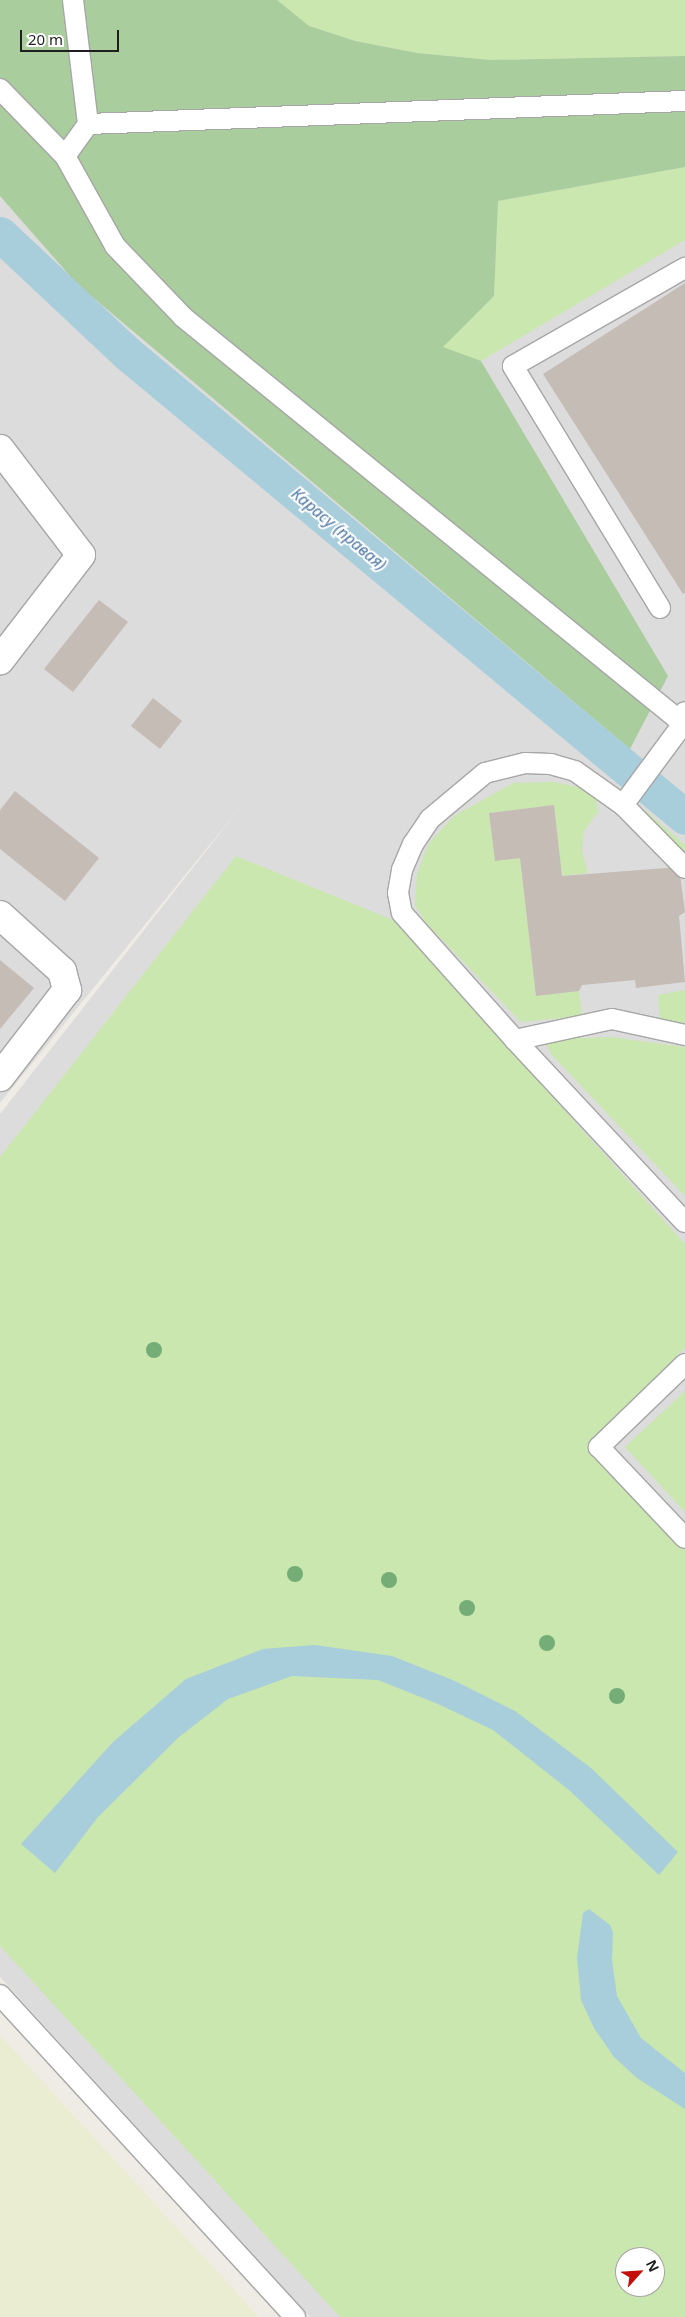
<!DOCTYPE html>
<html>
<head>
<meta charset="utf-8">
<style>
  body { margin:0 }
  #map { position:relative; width:685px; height:2317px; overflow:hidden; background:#efece6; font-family:"Noto Sans",sans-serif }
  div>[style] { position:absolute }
  .residential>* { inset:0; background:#dddcdc }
  .farmland>* { inset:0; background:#eaedd2 }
  .grass>* { inset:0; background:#c9e7ae }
  .forest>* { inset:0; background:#a9cd9c }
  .water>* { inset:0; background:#a8cedb }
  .canal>* { height:35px; margin:-17.5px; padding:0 17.5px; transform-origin:17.5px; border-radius:17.5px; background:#a8cedb }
  .building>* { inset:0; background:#c4bcb5 }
  .roads { filter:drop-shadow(1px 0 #a6a6a6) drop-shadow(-1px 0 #a6a6a6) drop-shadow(0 1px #a6a6a6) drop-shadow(0 -1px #a6a6a6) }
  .lane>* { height:20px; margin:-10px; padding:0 10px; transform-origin:10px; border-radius:10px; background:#fff }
  .street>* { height:28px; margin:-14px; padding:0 14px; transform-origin:14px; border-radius:14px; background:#fff }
  .trees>* { width:16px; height:16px; margin:-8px; border-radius:50%; background:#75ad77 }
  span { translate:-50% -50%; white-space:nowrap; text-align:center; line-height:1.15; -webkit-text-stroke:4px #fff; paint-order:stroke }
  .water-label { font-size:16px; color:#4c76a3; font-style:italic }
  .north { position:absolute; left:615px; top:2247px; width:50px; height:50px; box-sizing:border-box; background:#fff; border:1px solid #a5a5a5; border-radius:50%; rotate:64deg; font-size:14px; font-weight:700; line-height:20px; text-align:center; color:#1f1f1f }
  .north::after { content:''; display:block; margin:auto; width:18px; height:22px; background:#c50e0a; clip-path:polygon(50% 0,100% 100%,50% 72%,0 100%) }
  .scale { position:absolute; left:20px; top:30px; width:99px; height:22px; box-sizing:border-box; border:2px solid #1f1f1f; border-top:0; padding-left:6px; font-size:15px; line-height:18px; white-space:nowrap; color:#1f1f1f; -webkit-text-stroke:4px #fff; paint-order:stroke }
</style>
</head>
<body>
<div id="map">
  <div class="residential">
    <i style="clip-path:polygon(evenodd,0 0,685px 0,685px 2317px,310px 2317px,0 1977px,0 1114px,242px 805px,0 1103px,0 0,625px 2257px,655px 2257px,655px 2287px,625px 2287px,625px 2257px)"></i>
  </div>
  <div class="farmland">
    <i style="clip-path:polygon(0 2035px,259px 2317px,0 2317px)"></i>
  </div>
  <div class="grass">
    <i style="clip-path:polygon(277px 0,685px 0,685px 56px,490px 60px,417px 53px,355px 41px,309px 26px)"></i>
    <i style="clip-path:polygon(685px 167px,685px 240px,481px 361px,442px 347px,494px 296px,498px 201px)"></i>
    <i style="clip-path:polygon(555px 782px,585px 789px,596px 798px,598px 812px,584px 831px,582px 850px,588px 873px,562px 876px,554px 805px,489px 813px,495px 860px,520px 858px,536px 996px,579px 991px,582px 1016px,521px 1022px,426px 923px,415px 905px,417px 874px,429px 843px,454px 816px,513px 783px)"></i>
    <i style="clip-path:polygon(646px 811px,685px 845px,685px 859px,645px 819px)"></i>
    <i style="clip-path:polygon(evenodd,236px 856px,393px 920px,685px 1244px,685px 1348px,598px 1435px,595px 1454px,685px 1550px,685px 2317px,340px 2317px,0 1946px,0 1157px,236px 856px,625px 2257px,655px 2257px,655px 2287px,625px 2287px,625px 2257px)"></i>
    <i style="clip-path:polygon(685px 990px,685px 1028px,660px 1024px,658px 995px)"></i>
    <i style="clip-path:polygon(611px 1037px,685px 1047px,685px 1196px,551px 1054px,547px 1046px,551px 1039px)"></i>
    <i style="clip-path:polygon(685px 1391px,685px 1512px,625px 1447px)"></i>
  </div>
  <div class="forest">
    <i style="clip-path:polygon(0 0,277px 0,309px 26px,355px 41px,417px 53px,490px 60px,685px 56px,685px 167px,498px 201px,494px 296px,443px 347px,481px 361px,668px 676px,630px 749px,78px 285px,0 196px)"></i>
  </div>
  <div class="water">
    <i style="clip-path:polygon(315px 1645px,392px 1656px,455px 1681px,515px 1711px,591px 1768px,678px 1852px,659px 1875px,569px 1790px,493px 1730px,438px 1704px,378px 1680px,292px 1676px,228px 1699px,179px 1737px,98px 1817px,55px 1873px,21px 1844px,113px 1742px,186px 1679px,263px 1649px)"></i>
    <i style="clip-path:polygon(589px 1909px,610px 1925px,613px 1933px,612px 1960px,617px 1996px,641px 2038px,685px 2073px,685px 2109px,637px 2078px,614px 2057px,594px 2028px,581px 2000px,577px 1958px,583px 1913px)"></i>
  </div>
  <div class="canal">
    <i style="left:0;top:234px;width:175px;rotate:43.2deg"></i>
    <i style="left:128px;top:354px;width:724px;rotate:39.73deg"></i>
  </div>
  <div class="building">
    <i style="clip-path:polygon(685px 283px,685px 593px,683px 594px,543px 374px)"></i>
    <i style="clip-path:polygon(99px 600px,128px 622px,73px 692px,44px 669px)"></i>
    <i style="clip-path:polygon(153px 698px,182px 721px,160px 749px,131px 726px)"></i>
    <i style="clip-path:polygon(15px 791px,99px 858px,65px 901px,0 849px,0 810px)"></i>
    <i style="clip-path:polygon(554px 805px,562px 876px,679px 867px,685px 912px,679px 916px,685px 982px,636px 988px,635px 980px,582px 985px,579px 991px,536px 996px,520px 858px,495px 861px,489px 813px)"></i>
    <i style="clip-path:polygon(0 960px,34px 988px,0 1029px)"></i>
  </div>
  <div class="roads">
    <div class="lane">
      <i style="left:73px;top:0;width:125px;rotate:83.1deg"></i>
      <i style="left:0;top:89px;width:93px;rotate:45.9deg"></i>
      <i style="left:65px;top:156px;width:103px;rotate:60.9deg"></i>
      <i style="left:115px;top:246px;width:98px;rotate:46.2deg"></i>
      <i style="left:183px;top:317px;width:647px;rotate:39.1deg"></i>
      <i style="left:65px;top:156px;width:39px;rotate:-54deg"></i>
      <i style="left:88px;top:124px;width:597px;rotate:-2.21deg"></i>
      <i style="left:660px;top:608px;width:283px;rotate:-121.3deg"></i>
      <i style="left:513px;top:366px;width:198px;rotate:-29.7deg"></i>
      <i style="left:623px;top:805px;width:101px;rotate:-53.5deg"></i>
      <i style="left:683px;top:724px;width:12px;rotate:-81deg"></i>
      <i style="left:685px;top:868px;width:88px;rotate:-134.5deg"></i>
      <i style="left:623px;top:805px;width:59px;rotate:-144.7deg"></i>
      <i style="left:575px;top:771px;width:25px;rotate:-164deg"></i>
      <i style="left:551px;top:764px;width:26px;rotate:-178deg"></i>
      <i style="left:525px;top:763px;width:41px;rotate:166deg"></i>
      <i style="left:485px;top:773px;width:72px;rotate:140.1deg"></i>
      <i style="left:430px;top:819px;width:30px;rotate:124deg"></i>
      <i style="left:413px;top:844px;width:28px;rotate:113deg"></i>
      <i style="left:402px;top:870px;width:23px;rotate:100deg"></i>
      <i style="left:398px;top:893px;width:20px;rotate:79deg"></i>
      <i style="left:402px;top:913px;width:170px;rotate:48.3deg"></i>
      <i style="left:515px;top:1040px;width:249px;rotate:47deg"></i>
      <i style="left:515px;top:1040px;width:99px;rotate:-12.2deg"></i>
      <i style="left:612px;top:1019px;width:75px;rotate:12.4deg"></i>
      <i style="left:685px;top:1364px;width:120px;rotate:136deg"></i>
      <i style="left:599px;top:1447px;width:125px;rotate:46.6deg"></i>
      <i style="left:0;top:1995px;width:437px;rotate:47.5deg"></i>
    </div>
    <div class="street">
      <i style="left:0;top:449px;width:133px;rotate:52.6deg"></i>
      <i style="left:81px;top:555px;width:133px;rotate:127.6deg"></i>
      <i style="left:0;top:915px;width:84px;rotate:42.1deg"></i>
      <i style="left:62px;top:971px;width:20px;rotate:75deg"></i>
      <i style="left:67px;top:990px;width:110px;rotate:127.6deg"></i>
    </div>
  </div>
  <div class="trees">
    <i style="left:154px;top:1350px"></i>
    <i style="left:295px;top:1574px"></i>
    <i style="left:389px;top:1580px"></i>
    <i style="left:467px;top:1608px"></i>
    <i style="left:547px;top:1643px"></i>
    <i style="left:617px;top:1696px"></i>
  </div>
  <div class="water-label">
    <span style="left:339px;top:529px;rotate:40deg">Карасу (правая)</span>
  </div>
  <div class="north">N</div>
  <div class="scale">20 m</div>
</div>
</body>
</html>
